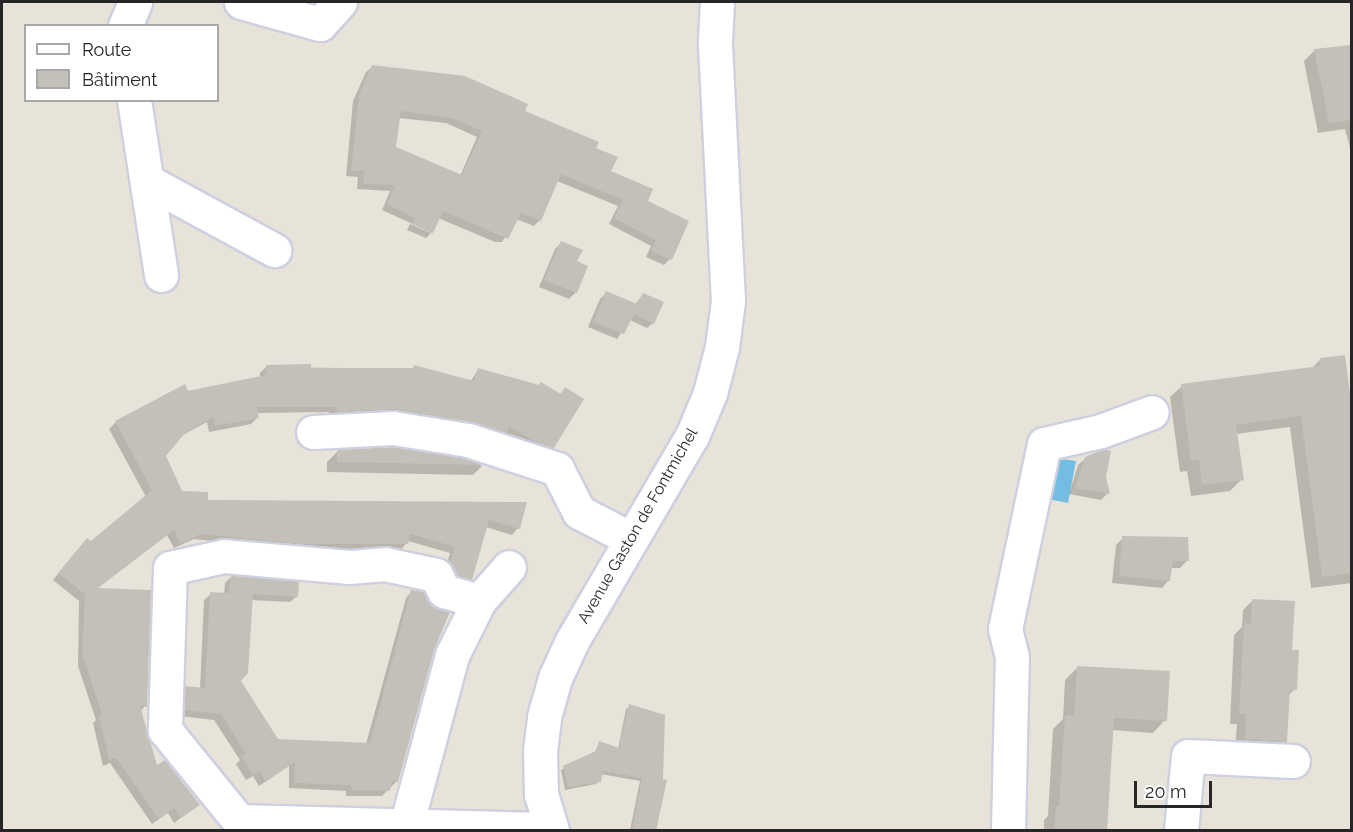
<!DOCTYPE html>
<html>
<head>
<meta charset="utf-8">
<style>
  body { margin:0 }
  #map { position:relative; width:1353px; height:832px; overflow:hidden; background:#e8e3d9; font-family:Raleway,sans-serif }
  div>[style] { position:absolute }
  .water>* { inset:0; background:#73bde3 }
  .shadow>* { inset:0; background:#0003 }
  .building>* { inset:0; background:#c3bfb9 }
  .roads { filter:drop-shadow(2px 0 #ced0df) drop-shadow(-2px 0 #ced0df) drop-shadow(0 2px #ced0df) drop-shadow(0 -2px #ced0df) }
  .minor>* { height:33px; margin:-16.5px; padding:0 16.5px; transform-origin:16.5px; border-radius:16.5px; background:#fff }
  span { translate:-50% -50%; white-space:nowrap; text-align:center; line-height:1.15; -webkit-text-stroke:6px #fff; paint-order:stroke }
  .street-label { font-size:16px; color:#262626 }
  .frame { position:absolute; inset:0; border:3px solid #262626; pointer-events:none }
  .legend { position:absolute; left:24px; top:24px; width:195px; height:78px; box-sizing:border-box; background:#fff; border:2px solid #a8a8a8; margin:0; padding:8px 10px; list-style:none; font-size:18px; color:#262626 }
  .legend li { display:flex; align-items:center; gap:12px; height:30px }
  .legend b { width:30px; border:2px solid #a8a8a8 }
  .scale { position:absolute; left:1134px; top:781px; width:78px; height:27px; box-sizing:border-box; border:3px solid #262626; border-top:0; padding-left:8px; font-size:18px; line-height:21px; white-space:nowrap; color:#262626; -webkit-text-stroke:4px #fff; paint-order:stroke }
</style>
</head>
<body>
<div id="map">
  <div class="water">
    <i style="clip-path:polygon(1055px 458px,1076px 461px,1068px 503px,1048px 499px)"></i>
  </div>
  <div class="shadow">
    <i style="clip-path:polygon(1352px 45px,1352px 152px,1351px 152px,1345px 129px,1318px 133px,1304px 61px,1315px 50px)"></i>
    <i style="clip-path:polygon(evenodd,373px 66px,523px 112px,594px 149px,609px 172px,646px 202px,670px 259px,664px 265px,646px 257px,651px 246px,609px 224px,618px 206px,557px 181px,540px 220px,534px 226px,516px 219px,502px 242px,495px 242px,438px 218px,432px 233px,382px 210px,390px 191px,357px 189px,358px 177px,346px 176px,353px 101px,366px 72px,373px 66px,398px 118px,446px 123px,477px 137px,460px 176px,395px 148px,398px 118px)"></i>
    <i style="clip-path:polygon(410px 224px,431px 233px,426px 238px,407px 230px)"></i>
    <i style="clip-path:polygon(561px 243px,575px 262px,586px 267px,575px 293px,569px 299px,539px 287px,555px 249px)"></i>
    <i style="clip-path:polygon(606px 293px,635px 305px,643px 294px,653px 323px,647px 328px,630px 320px,617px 339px,588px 327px,600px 299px)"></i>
    <i style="clip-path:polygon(1320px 360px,1352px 419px,1352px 583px,1311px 588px,1290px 427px,1236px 434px,1242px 479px,1230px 491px,1191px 496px,1187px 471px,1180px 472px,1170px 397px,1182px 386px,1311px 369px)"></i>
    <i style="clip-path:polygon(415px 366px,470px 382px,478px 370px,559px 395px,565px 389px,553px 447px,546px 454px,530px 448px,505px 433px,500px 439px,332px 418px,329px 412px,257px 413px,258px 417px,251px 424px,209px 432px,207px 422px,179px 437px,165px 456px,181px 493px,206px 502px,525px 504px,518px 528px,512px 535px,486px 527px,471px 579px,465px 585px,445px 570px,450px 553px,408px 541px,401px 550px,295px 550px,194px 539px,174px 548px,167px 535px,96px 589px,145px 706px,140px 712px,156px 767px,198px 805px,174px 823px,168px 813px,152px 824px,110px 763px,103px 766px,93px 723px,96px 720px,78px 666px,79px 601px,53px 580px,81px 546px,91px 543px,146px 497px,109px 429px,115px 423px,164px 396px,260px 377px,260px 373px,266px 367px,412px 369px)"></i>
    <i style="clip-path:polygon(338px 451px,463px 460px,482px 466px,473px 475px,327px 472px,327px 462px)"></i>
    <i style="clip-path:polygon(1086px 458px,1104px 477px,1108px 493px,1101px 500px,1069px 494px,1078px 465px)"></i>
    <i style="clip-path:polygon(1123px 538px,1187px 561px,1180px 568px,1170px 568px,1169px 580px,1162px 588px,1112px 583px,1116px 545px)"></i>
    <i style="clip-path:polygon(231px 577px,297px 596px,290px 602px,251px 600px,239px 680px,277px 740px,366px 744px,406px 598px,412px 591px,432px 650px,397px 781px,382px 796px,346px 796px,346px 791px,289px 788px,289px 766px,259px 786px,253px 776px,246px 780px,236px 764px,240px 760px,214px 720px,179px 716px,179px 694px,186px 688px,200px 689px,204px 600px,211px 594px,224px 594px,225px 583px)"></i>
    <i style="clip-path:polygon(1253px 600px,1291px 651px,1295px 689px,1288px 696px,1286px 741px,1276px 751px,1235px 749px,1237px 724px,1230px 724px,1234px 635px,1242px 627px,1243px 610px)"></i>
    <i style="clip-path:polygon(1077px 668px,1165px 720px,1153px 733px,1112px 730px,1106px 830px,1044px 830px,1044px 820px,1048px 816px,1053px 729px,1063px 719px,1065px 680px)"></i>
    <i style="clip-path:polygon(630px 706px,656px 830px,630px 830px,640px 781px,601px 774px,596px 784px,565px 790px,561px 770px,594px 753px,600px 743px,618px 749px,626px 709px)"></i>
  </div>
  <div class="building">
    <i style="clip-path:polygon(1352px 45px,1352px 120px,1329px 123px,1314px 49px)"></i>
    <i style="clip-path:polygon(evenodd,372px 65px,465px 76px,528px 104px,525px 111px,599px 142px,596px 148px,618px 157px,611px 171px,653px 189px,648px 201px,689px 221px,672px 260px,651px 251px,656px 240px,614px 218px,623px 200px,561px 174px,541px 221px,521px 213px,508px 239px,443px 211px,433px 233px,412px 224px,415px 218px,387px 204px,395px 185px,363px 184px,364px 171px,351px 171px,359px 94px,372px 65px,401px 111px,452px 118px,482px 131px,462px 175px,396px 147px,401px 111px)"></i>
    <i style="clip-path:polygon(561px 241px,583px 250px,577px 261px,588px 266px,577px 293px,544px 280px)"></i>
    <i style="clip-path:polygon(606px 291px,637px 304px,643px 293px,664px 302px,654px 324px,634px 314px,624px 334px,593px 322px)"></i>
    <i style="clip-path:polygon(1345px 355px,1352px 408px,1352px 573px,1322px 577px,1301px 416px,1236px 425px,1244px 480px,1202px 485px,1199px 460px,1191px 461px,1181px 384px,1320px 366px,1320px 358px)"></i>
    <i style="clip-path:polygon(311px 364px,311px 368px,413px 368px,414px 365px,474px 381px,478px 368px,539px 385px,541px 382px,561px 394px,565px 387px,584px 399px,554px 448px,537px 443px,509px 426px,507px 433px,471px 422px,396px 409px,338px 412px,335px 407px,257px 407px,259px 418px,215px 426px,213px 417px,185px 433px,166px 456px,182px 491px,208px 492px,208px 500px,527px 502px,520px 529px,489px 520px,472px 580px,457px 575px,450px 563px,455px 547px,411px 534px,408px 544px,302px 544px,201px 534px,180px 543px,174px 530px,98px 588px,151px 590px,147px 707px,140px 706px,157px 765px,165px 760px,200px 805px,181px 818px,174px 808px,159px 819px,116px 758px,109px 760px,99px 715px,102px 714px,82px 653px,85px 594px,58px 573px,87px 538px,91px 541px,152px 490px,115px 421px,185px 384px,188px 391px,266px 375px,266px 365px)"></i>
    <i style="clip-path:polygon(392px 447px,464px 458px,485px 465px,337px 462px,337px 450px)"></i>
    <i style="clip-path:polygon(1105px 449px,1111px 451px,1106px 477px,1110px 494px,1075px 488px,1085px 457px)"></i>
    <i style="clip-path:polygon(1122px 536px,1188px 537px,1189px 561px,1173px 561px,1170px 581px,1119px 576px)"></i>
    <i style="clip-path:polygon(231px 575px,299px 581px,298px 597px,253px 594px,248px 673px,241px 681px,278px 739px,370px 743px,411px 590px,424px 592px,432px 606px,450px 612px,434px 650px,398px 782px,392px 781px,390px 791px,352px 790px,351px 785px,294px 783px,295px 762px,265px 781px,260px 771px,253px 775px,241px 756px,246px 754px,221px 714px,184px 710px,185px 686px,205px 688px,210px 592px,229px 593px)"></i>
    <i style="clip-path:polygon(1252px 599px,1295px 601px,1292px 650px,1299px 650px,1297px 690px,1290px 690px,1287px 742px,1245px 739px,1246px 714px,1239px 714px,1244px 623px,1251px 624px)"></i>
    <i style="clip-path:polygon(1077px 666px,1170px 671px,1167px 721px,1114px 718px,1107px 831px,1054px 831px,1056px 806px,1059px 806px,1065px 715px,1074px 716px)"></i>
    <i style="clip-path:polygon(629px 704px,665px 715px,663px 779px,667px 780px,656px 831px,632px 831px,642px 778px,603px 771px,601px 782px,568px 787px,563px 766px,596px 751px,599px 741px,619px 748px)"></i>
  </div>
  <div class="roads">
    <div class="minor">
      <i style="left:241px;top:2px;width:82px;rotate:15.6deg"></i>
      <i style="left:320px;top:24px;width:30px;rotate:-48deg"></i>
      <i style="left:125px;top:26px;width:26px;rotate:-67deg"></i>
      <i style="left:134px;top:100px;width:177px;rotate:81.2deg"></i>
      <i style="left:147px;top:181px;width:145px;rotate:28.5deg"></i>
      <i style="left:313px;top:432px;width:80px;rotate:-2.9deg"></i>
      <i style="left:393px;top:428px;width:76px;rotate:9.1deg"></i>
      <i style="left:468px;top:440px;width:94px;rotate:18deg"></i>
      <i style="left:557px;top:469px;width:48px;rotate:62.9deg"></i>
      <i style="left:579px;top:512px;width:59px;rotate:27.4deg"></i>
      <i style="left:479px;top:601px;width:45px;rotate:-48.6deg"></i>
      <i style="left:406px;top:826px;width:177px;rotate:-74.9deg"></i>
      <i style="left:452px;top:655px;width:60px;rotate:-63.4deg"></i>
      <i style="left:479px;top:601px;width:36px;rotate:-164deg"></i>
      <i style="left:444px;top:591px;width:18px;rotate:-117deg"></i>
      <i style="left:436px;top:575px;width:52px;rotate:-167.8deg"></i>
      <i style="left:385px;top:564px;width:36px;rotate:175deg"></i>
      <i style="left:349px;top:567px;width:125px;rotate:-175deg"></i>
      <i style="left:224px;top:556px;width:55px;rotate:167.5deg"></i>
      <i style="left:170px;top:568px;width:162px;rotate:91.8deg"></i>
      <i style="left:165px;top:730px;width:117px;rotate:50.9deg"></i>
      <i style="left:239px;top:821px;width:312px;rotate:1.5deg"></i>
      <i style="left:552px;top:830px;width:37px;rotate:-107deg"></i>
      <i style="left:541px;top:795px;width:44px;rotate:-91.3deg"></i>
      <i style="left:540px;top:751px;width:34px;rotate:-83deg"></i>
      <i style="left:544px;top:717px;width:41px;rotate:-74.2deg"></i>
      <i style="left:555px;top:678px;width:41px;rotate:-65.3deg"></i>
      <i style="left:572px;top:641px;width:238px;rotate:-59.7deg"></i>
      <i style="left:692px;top:436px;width:47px;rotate:-67.3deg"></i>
      <i style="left:710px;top:393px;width:48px;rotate:-75.4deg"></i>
      <i style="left:722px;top:347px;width:46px;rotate:-82.6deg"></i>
      <i style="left:728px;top:301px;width:261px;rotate:-92.9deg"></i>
      <i style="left:715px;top:40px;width:38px;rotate:-87deg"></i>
      <i style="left:1008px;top:830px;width:173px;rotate:-88.7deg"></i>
      <i style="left:1012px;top:657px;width:29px;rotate:-104deg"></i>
      <i style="left:1005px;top:629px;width:189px;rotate:-78.1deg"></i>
      <i style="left:1044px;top:444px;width:58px;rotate:-12.8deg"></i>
      <i style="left:1101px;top:431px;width:54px;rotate:-20.4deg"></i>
      <i style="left:1181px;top:830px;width:74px;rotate:-84.6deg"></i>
      <i style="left:1188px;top:756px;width:105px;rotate:2.7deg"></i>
    </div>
  </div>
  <div class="street-label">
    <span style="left:638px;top:526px;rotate:-60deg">Avenue Gaston de Fontmichel</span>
  </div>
  <div class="frame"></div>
  <ul class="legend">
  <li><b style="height:8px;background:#fff"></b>Route</li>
  <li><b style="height:16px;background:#c3bfb9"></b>Bâtiment</li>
  </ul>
  <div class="scale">20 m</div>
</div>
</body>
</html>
